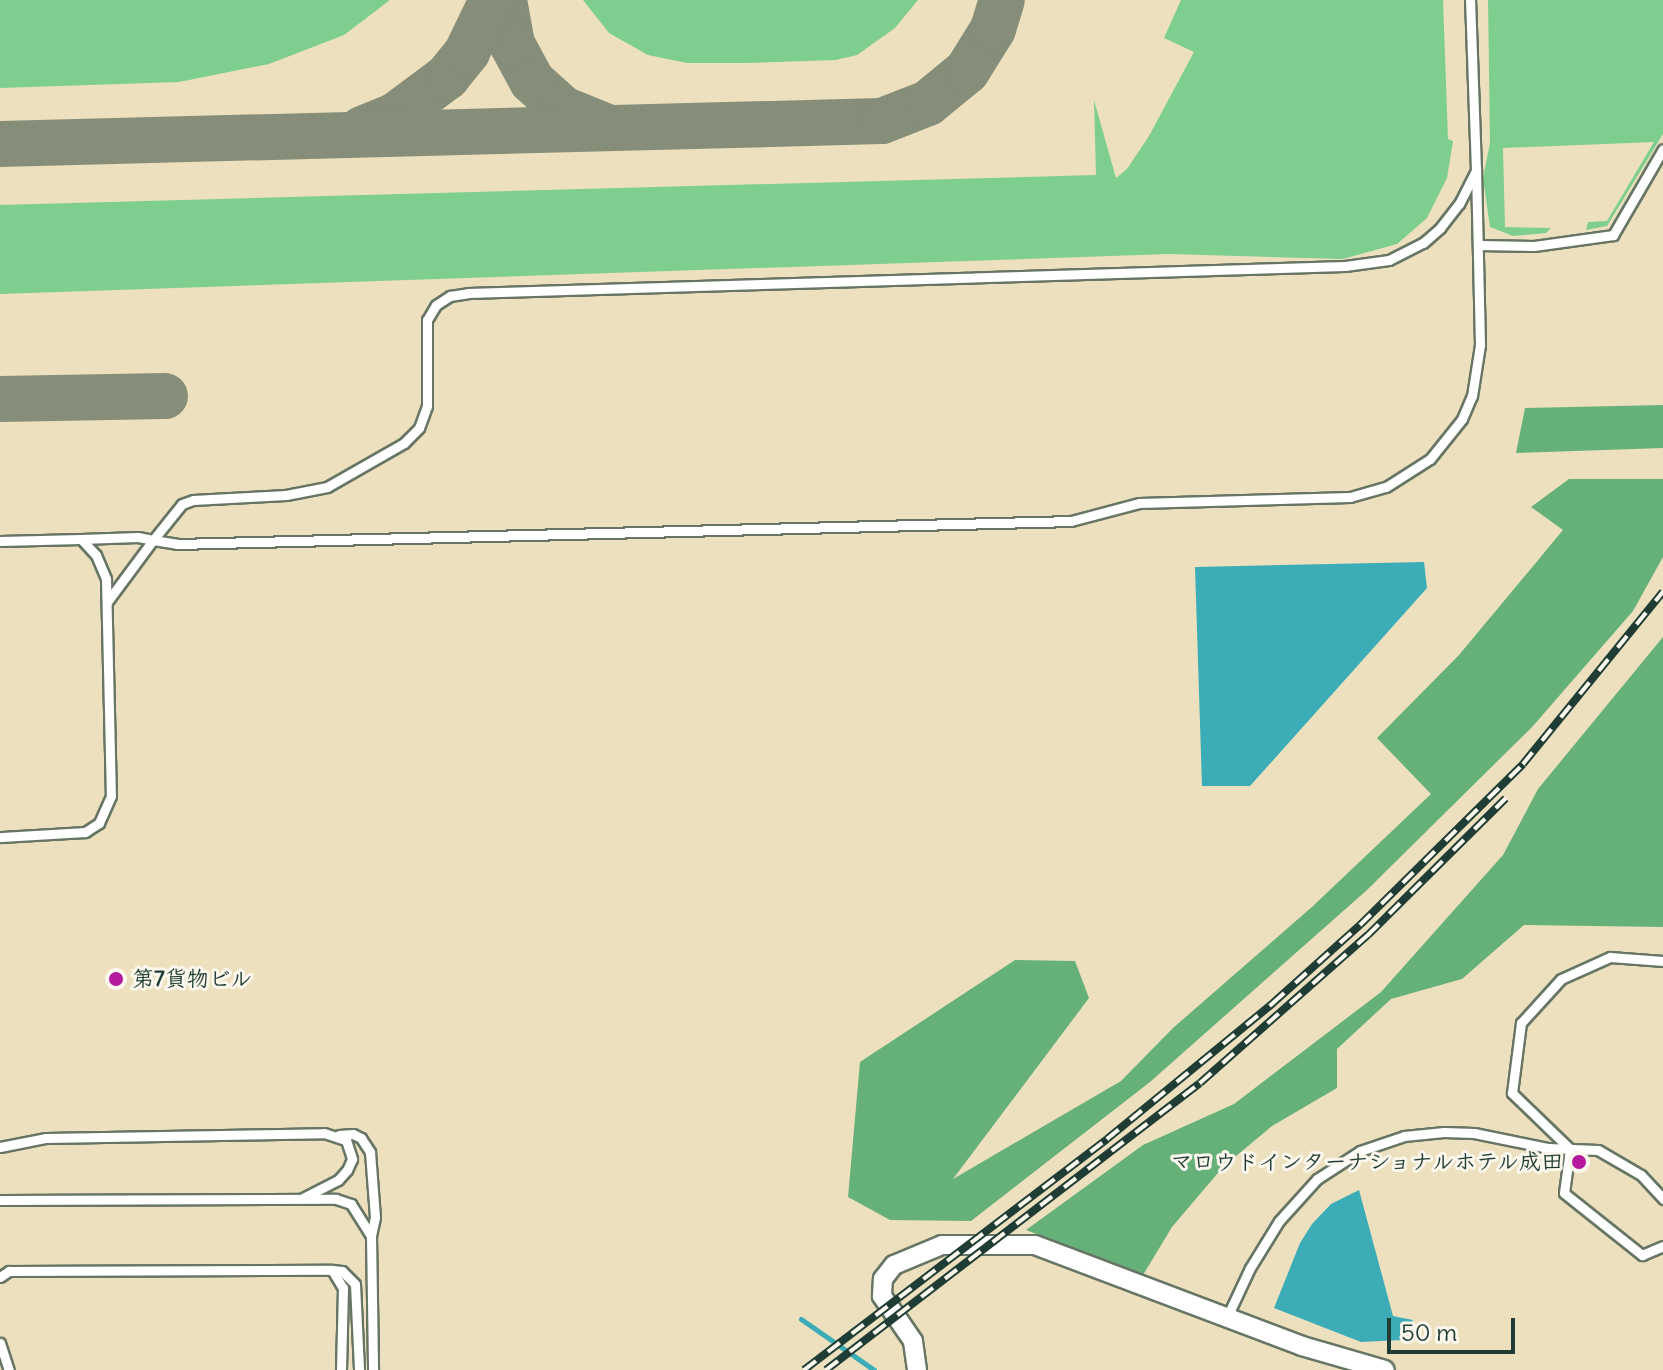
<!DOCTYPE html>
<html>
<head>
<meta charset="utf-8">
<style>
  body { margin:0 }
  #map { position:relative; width:1663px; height:1370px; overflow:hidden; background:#ede0be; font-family:Delius,"Klee One",sans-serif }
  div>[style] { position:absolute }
  .green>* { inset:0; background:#7ece8f }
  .forest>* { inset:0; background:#66b17a }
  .water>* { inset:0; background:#3cadb6 }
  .stream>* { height:5px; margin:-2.5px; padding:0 2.5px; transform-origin:2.5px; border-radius:2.5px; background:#3cadb6 }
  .taxiway>* { height:46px; margin:-23px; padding:0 23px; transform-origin:23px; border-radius:23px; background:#868e79 }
  .roads { filter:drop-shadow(2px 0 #677664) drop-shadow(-2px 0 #677664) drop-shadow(0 2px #677664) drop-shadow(0 -2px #677664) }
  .service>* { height:9px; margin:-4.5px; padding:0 4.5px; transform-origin:4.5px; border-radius:4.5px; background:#fff }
  .minor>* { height:18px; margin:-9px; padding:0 9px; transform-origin:9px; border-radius:9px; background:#fff }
  .rail>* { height:8px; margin-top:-4px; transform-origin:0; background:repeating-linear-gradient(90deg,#fbf7ec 0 15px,#1f3d34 0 30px); box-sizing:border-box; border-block:2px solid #1f3d34 }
  .dots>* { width:22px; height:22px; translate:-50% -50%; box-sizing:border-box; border:4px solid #fbf7ec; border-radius:50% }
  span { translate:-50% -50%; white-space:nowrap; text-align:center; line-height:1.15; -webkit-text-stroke:6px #fbf7ec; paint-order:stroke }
  .poi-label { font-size:22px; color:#1f3d34; font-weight:700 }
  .left { translate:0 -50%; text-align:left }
  .right { translate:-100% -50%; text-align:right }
  .scale { position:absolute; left:1387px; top:1318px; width:128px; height:36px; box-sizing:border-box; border:4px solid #1f3d34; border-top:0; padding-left:10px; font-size:24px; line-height:28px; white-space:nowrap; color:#1f3d34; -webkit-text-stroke:6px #fbf7ec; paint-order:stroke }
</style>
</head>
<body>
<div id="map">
  <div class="green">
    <i style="clip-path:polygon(0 0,390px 0,344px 35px,269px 64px,179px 82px,0 88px)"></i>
    <i style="clip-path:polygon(583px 0,918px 0,895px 28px,857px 55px,836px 60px,747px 63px,687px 63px,648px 55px,609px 33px)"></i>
    <i style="clip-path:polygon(1181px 0,1443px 0,1448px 139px,1453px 141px,1447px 178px,1427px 218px,1397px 244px,1343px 259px,1169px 254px,0 294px,0 205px,1096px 175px,1094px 100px,1116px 178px,1127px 169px,1149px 136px,1194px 52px,1164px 38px)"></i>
    <i style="clip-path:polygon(1488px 0,1663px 0,1663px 134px,1607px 226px,1586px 230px,1588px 222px,1607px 221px,1654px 142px,1503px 148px,1505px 227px,1551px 228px,1546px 233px,1513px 236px,1490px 227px,1483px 178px,1490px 143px)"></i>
  </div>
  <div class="forest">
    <i style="clip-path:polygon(1663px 405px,1663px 448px,1516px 453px,1525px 408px)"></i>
    <i style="clip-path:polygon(1569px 479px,1663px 479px,1663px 557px,1633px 611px,1533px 726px,1367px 890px,1150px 1082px,971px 1221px,890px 1220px,848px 1197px,860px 1062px,1015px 960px,1075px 961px,1089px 998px,953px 1179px,1121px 1081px,1173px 1028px,1313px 906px,1431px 794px,1377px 738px,1459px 655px,1563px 530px,1531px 507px)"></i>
    <i style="clip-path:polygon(1663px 637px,1663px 927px,1524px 925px,1462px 979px,1391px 999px,1337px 1049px,1337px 1088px,1272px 1126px,1223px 1167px,1172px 1227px,1143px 1275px,1026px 1230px,1143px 1145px,1234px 1104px,1381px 992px,1503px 855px,1538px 789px)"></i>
  </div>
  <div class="water">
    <i style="clip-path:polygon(1424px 562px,1427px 588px,1250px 786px,1202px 786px,1195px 567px)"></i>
    <i style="clip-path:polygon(1359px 1190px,1393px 1316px,1413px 1320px,1402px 1340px,1361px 1342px,1274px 1308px,1300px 1243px,1312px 1224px,1331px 1204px)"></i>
  </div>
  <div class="stream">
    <i style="left:801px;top:1319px;width:89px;rotate:34.9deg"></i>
  </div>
  <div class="taxiway">
    <i style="left:504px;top:0;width:45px;rotate:79.7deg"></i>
    <i style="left:512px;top:44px;width:42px;rotate:61.6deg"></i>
    <i style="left:532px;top:81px;width:42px;rotate:42.1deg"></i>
    <i style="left:563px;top:109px;width:48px;rotate:22.2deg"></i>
    <i style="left:362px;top:129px;width:37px;rotate:-22deg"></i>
    <i style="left:396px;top:115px;width:64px;rotate:-36.7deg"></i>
    <i style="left:447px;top:77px;width:32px;rotate:-51deg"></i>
    <i style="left:467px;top:52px;width:58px;rotate:-64.3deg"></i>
    <i style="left:0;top:144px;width:882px;rotate:-1.49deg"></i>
    <i style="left:882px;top:121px;width:49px;rotate:-21.4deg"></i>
    <i style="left:928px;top:103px;width:50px;rotate:-39.4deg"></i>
    <i style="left:967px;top:71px;width:49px;rotate:-58.2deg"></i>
    <i style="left:993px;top:29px;width:30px;rotate:-73deg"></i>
    <i style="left:0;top:399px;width:165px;rotate:-1deg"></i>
  </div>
  <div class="roads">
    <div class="service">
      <i style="left:1478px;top:245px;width:56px;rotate:1deg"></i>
      <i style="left:1534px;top:246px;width:80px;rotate:-7.9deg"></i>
      <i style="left:1613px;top:235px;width:99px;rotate:-59.8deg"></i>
      <i style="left:81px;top:539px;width:57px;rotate:-2deg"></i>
      <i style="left:138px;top:537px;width:15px;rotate:11deg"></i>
      <i style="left:153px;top:540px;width:46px;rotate:-51.1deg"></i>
      <i style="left:182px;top:504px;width:12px;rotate:-20deg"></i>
      <i style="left:193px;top:500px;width:93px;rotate:-3.1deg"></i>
      <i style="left:286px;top:495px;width:42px;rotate:-11deg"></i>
      <i style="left:327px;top:487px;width:89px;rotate:-29.7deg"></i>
      <i style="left:404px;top:443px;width:21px;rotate:-45deg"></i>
      <i style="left:419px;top:428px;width:23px;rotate:-70deg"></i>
      <i style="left:427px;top:406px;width:86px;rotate:-90deg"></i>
      <i style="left:427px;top:320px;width:17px;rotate:-59deg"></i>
      <i style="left:436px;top:305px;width:17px;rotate:-33deg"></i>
      <i style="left:450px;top:296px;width:18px;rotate:-9deg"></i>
      <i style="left:468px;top:293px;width:877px;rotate:-1.76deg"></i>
      <i style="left:1345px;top:266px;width:44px;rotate:-7.8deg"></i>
      <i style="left:1389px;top:260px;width:38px;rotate:-27deg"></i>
      <i style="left:1423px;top:243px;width:23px;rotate:-41deg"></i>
      <i style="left:1440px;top:228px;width:31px;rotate:-52deg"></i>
      <i style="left:1459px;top:204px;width:38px;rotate:-63deg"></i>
      <i style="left:1476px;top:170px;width:170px;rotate:-92deg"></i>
      <i style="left:0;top:541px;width:81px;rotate:-1.4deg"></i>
      <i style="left:81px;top:539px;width:22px;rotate:47deg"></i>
      <i style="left:96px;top:555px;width:26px;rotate:67deg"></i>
      <i style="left:106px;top:579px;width:217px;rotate:88.7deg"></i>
      <i style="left:111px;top:796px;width:30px;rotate:114deg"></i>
      <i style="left:99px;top:823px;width:17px;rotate:147deg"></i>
      <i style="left:85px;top:832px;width:85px;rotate:176.6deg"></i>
      <i style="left:107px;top:602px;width:77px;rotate:-53.4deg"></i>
      <i style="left:153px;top:540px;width:24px;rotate:9deg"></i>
      <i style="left:177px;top:544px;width:894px;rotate:-1.47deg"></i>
      <i style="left:1071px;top:521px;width:70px;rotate:-14.8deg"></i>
      <i style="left:1139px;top:503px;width:211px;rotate:-1.6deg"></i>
      <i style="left:1350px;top:497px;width:37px;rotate:-16deg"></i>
      <i style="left:1386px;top:487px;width:52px;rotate:-32.5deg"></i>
      <i style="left:1430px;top:459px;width:51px;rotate:-51.3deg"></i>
      <i style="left:1462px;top:419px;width:25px;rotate:-67deg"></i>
      <i style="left:1472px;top:396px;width:52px;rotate:-81.1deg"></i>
      <i style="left:1480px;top:345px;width:172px;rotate:-91.3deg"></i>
      <i style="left:339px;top:1135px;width:14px;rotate:-4deg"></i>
      <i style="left:353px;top:1134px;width:9px;rotate:27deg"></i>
      <i style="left:361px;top:1138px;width:17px;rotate:57deg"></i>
      <i style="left:370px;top:1152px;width:65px;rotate:85.6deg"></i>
      <i style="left:375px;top:1217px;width:19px;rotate:102deg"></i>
      <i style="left:371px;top:1236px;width:134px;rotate:89.1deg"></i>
      <i style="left:0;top:1147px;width:47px;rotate:-11.1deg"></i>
      <i style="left:46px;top:1138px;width:278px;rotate:-1deg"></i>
      <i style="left:324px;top:1133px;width:23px;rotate:18deg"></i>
      <i style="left:346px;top:1140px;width:20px;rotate:72deg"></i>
      <i style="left:352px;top:1159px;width:12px;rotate:114deg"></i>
      <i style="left:347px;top:1170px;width:13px;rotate:132deg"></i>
      <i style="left:338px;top:1180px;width:39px;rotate:153deg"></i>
      <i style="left:1570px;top:1149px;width:81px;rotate:-136deg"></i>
      <i style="left:1512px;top:1093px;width:71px;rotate:-82.7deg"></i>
      <i style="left:1521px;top:1023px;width:59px;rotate:-47.7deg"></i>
      <i style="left:1561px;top:979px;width:54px;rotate:-24.2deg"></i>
      <i style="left:1610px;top:957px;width:53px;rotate:4.3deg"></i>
      <i style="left:1570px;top:1149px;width:44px;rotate:97.8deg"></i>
      <i style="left:1564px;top:1193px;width:100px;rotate:38.5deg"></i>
      <i style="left:1642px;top:1255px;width:23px;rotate:-23deg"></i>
      <i style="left:0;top:1200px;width:336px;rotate:-0.2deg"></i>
      <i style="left:336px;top:1199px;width:16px;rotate:18deg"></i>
      <i style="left:351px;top:1204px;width:38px;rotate:58deg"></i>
      <i style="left:332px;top:1270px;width:10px;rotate:6deg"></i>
      <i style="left:342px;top:1271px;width:18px;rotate:45deg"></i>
      <i style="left:355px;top:1284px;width:86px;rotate:87.3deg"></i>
      <i style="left:0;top:1277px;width:11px;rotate:-34deg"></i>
      <i style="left:9px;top:1271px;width:323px;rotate:-0.2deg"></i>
      <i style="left:332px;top:1270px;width:21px;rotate:59deg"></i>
      <i style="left:343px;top:1288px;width:82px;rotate:91.4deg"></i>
      <i style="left:1227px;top:1317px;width:54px;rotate:-64.9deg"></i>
      <i style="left:1250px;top:1268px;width:55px;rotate:-58.3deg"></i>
      <i style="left:1279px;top:1221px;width:57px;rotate:-47.9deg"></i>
      <i style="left:1317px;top:1179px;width:51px;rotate:-33.1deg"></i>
      <i style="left:1360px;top:1151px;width:46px;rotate:-18.8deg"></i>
      <i style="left:1404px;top:1136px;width:40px;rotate:-5.7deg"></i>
      <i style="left:1444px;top:1132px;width:30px;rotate:2deg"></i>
      <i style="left:1474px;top:1133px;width:76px;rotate:11.5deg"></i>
      <i style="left:1548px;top:1148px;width:50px;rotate:2.3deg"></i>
      <i style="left:1598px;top:1150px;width:50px;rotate:30.2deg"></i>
      <i style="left:1641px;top:1175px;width:33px;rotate:47deg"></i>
      <i style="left:0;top:1343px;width:28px;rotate:72deg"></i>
    </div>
    <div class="minor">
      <i style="left:917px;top:1370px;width:29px;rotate:-98deg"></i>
      <i style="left:913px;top:1341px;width:55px;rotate:-124.6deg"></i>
      <i style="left:882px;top:1296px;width:17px;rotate:-87deg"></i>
      <i style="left:883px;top:1279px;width:18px;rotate:-52deg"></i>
      <i style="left:894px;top:1265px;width:52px;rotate:-22.6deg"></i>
      <i style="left:942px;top:1245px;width:93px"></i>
      <i style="left:1035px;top:1245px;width:285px;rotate:20.7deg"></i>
      <i style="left:1302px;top:1346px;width:86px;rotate:16.1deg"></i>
    </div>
  </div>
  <div class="rail">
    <i style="left:804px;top:1370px;width:381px;rotate:-37.3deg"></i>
    <i style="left:1107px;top:1139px;width:215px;rotate:-39.3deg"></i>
    <i style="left:1273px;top:1003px;width:117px;rotate:-41.9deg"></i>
    <i style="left:1360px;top:925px;width:229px;rotate:-44.6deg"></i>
    <i style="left:1523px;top:764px;width:222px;rotate:-50.9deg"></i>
    <i style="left:826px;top:1370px;width:471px;rotate:-37.5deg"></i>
    <i style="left:1200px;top:1083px;width:224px;rotate:-41.4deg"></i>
    <i style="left:1368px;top:935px;width:194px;rotate:-44.8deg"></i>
  </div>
  <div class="dots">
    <i style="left:116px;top:979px;background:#b5179e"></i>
    <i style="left:1579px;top:1162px;background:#b5179e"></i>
  </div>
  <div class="poi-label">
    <span class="left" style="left:132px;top:979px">第7貨物ビル</span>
    <span class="right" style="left:1563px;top:1162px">マロウドインターナショナルホテル成田</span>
  </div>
  <div class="scale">50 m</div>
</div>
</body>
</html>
